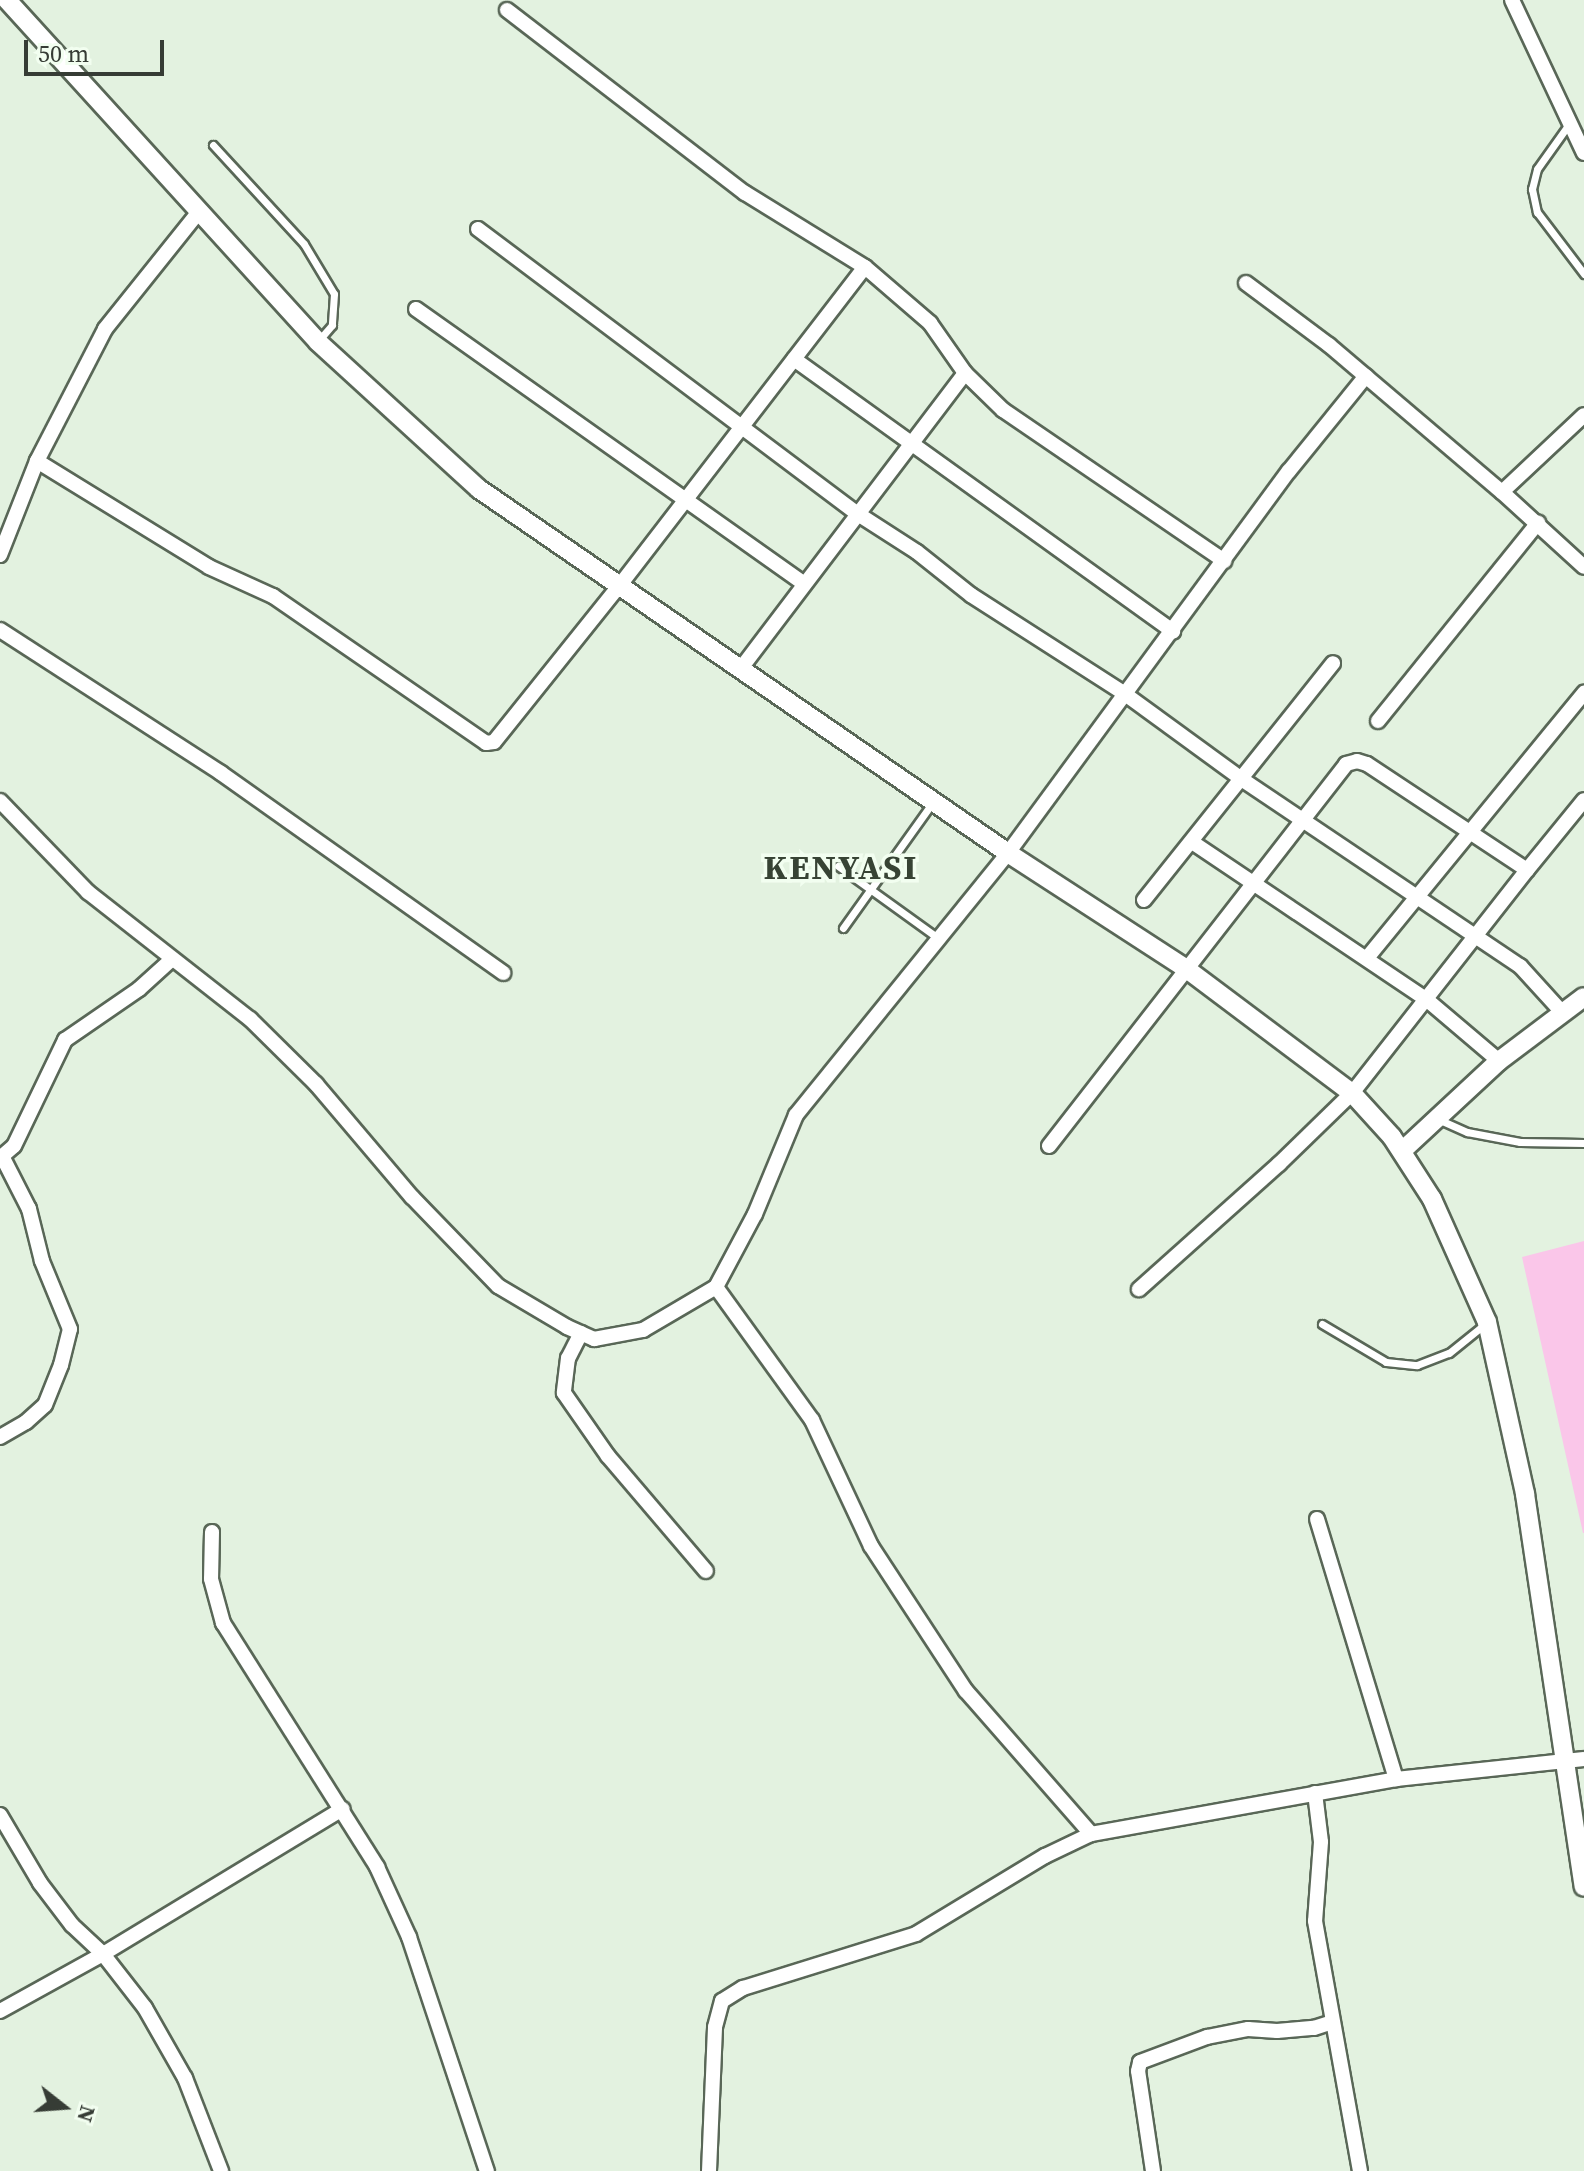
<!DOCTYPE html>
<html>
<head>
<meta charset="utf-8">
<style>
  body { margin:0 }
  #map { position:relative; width:1584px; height:2171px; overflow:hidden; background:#e3f2e0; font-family:"Source Serif 4",serif }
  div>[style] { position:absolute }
  .green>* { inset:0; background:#fac6e9 }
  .roads { filter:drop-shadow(2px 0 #596757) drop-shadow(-2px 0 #596757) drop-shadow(0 2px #596757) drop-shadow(0 -2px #596757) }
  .service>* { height:7px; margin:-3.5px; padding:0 3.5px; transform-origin:3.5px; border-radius:3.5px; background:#fff }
  .minor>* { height:14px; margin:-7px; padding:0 7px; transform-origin:7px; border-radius:7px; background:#fff }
  .tertiary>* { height:18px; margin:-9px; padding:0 9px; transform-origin:9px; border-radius:9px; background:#fff }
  span { translate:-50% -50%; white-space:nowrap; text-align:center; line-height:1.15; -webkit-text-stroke:7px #f2fef0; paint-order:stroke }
  .district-label { font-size:34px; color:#374334; font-weight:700; letter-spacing:2px }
  .north { position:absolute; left:24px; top:2067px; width:80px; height:80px; -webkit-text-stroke:6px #f2fef0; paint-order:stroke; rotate:107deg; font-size:22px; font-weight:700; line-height:32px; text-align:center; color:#363c35 }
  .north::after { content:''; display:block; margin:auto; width:28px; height:36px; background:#363c35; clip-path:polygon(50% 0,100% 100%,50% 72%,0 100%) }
  .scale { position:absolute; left:24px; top:40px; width:140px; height:36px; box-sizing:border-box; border:4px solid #363c35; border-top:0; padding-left:10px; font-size:24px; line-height:28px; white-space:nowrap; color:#363c35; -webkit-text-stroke:6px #f2fef0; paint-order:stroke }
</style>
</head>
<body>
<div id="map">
  <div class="green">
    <i style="clip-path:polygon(1584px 1241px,1584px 1533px,1583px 1533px,1522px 1257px)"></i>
  </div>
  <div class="roads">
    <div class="service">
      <i style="left:1569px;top:124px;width:55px;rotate:125.4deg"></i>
      <i style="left:1537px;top:169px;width:21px;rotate:104deg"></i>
      <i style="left:1532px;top:189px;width:24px;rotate:78deg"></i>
      <i style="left:1537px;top:212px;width:78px;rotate:52.8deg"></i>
      <i style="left:213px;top:145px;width:134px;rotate:47.4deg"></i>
      <i style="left:304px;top:244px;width:58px;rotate:59deg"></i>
      <i style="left:334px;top:294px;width:31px;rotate:94deg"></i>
      <i style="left:332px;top:325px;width:20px;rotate:131deg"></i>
      <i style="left:838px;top:866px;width:123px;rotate:35.8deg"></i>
      <i style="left:843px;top:928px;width:153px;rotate:-54.5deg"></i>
      <i style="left:1440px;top:1120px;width:30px;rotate:24deg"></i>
      <i style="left:1467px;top:1132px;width:54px;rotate:10.7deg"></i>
      <i style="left:1520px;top:1142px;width:64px;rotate:0.9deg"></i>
      <i style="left:1322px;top:1324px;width:74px;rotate:30.7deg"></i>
      <i style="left:1386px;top:1362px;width:31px;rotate:6deg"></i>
      <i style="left:1417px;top:1365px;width:34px;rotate:-21deg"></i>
      <i style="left:1449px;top:1353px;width:46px;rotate:-38.9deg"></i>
    </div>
    <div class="minor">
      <i style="left:1512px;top:0;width:169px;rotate:64.8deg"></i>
      <i style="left:507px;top:10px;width:300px;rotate:37.6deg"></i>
      <i style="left:745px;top:193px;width:141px;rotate:31.7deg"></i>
      <i style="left:865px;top:267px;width:86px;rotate:40.7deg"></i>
      <i style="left:930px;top:323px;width:61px;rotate:55deg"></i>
      <i style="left:965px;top:373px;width:53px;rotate:44.2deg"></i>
      <i style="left:1003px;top:410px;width:268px;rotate:34.3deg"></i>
      <i style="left:478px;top:229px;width:475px;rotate:36.9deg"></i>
      <i style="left:858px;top:514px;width:70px;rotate:32.8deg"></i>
      <i style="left:917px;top:552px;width:69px;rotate:38.5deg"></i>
      <i style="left:971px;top:595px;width:183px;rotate:32.7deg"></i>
      <i style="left:1125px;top:694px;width:146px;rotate:36.1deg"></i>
      <i style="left:1243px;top:780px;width:334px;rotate:33.9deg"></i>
      <i style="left:1520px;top:966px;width:61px;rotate:47.7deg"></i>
      <i style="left:1246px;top:283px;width:104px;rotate:36.8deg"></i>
      <i style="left:1329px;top:345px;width:227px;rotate:40.4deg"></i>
      <i style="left:1502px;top:492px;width:111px;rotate:42.4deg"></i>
      <i style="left:416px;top:309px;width:476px;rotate:35.3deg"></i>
      <i style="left:794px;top:359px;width:467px;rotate:35.7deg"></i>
      <i style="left:37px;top:461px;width:202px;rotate:31.6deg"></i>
      <i style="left:209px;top:567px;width:70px;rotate:24.4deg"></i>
      <i style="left:273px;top:596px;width:259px;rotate:34.6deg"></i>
      <i style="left:486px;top:743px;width:8px;rotate:-7deg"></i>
      <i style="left:494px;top:742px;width:201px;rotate:-51.3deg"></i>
      <i style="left:620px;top:585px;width:401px;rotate:-52.4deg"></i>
      <i style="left:1502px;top:492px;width:112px;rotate:-43.2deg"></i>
      <i style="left:0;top:555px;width:101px;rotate:-68.5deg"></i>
      <i style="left:37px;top:461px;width:148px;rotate:-62.7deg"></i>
      <i style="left:105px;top:329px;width:149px;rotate:-51.3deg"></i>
      <i style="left:0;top:630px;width:263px;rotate:32.9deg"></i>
      <i style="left:221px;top:773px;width:346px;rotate:35.3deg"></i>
      <i style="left:742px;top:667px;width:369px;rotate:-52.8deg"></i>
      <i style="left:1378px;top:721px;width:255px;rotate:-51.1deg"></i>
      <i style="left:0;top:801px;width:127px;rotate:46deg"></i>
      <i style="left:88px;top:892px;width:206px;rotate:38.1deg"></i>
      <i style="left:250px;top:1019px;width:93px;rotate:44.6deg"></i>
      <i style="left:316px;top:1084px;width:148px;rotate:49.7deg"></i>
      <i style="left:412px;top:1197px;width:124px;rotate:46deg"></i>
      <i style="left:498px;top:1286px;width:80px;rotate:30.7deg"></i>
      <i style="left:567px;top:1327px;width:30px;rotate:24deg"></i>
      <i style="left:594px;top:1339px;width:50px;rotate:-10.4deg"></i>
      <i style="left:643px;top:1330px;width:85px;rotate:-30.5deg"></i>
      <i style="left:716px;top:1287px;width:83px;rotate:-61.9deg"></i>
      <i style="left:755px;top:1214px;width:107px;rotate:-67.5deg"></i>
      <i style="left:796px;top:1115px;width:337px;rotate:-51deg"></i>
      <i style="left:1008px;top:853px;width:474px;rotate:-53.7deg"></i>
      <i style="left:1289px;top:471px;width:122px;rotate:-51deg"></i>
      <i style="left:1192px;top:842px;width:282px;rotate:33.9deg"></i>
      <i style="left:1426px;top:999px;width:96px;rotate:40.3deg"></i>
      <i style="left:1527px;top:870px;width:90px;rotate:-50.8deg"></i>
      <i style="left:1144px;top:900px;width:303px;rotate:-51.4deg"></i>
      <i style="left:1367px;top:958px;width:343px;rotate:-50.7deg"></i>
      <i style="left:1049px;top:1146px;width:484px;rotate:-52.1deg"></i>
      <i style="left:1346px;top:764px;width:11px;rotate:-15deg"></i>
      <i style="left:1357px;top:761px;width:10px;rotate:17deg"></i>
      <i style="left:1367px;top:764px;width:192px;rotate:33.5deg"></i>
      <i style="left:1527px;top:870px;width:283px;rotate:128.1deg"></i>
      <i style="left:1352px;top:1093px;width:102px;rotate:135.8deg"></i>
      <i style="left:1279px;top:1164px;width:188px;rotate:138.2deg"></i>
      <i style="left:0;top:1158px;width:18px;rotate:-41deg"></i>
      <i style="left:14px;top:1146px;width:118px;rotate:-64.3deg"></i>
      <i style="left:65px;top:1040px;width:90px;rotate:-34.6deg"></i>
      <i style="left:139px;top:989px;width:43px;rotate:-42.2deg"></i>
      <i style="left:716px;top:1287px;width:164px;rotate:54.2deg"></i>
      <i style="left:812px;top:1420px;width:139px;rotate:64.9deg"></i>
      <i style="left:871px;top:1546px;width:173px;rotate:56.8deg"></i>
      <i style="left:966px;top:1691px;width:190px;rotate:48.8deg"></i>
      <i style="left:1091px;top:1834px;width:310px;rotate:-10.2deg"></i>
      <i style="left:1396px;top:1779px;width:189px;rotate:-6.1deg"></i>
      <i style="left:581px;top:1333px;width:28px;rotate:117deg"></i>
      <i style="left:568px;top:1358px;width:35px;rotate:97deg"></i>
      <i style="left:564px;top:1393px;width:77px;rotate:55.1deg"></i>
      <i style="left:608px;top:1456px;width:151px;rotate:49.6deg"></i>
      <i style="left:0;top:1437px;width:30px;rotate:-30deg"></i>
      <i style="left:26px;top:1422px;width:25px;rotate:-42deg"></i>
      <i style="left:45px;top:1405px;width:43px;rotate:-68.2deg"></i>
      <i style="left:61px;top:1365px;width:37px;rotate:-76deg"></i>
      <i style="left:70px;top:1329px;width:74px;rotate:-112.4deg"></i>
      <i style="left:42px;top:1261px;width:54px;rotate:-104deg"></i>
      <i style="left:29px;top:1209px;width:57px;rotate:-117deg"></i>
      <i style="left:1317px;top:1519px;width:272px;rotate:73.1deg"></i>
      <i style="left:212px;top:1532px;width:47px;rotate:91.2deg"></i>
      <i style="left:211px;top:1579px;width:46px;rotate:74.7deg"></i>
      <i style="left:223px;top:1623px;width:289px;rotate:57.7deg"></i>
      <i style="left:377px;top:1867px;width:77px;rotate:65.4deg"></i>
      <i style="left:409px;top:1937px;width:247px;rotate:71.6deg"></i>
      <i style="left:1315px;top:1793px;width:49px;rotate:83deg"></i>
      <i style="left:1321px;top:1842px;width:79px;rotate:94.3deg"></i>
      <i style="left:1315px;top:1921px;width:254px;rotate:79.8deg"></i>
      <i style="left:0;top:1815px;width:79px;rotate:59.5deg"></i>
      <i style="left:40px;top:1883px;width:53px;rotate:52.7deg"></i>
      <i style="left:72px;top:1925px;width:42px;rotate:43.1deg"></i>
      <i style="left:103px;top:1954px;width:68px;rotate:52.1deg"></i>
      <i style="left:145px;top:2008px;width:81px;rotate:60.3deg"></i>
      <i style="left:185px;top:2078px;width:100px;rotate:68.8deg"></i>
      <i style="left:0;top:2011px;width:118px;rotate:-29deg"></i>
      <i style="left:103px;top:1954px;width:280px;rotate:-31.2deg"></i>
      <i style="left:709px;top:2171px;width:144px;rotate:-87.6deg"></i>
      <i style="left:715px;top:2027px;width:27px;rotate:-75deg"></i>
      <i style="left:722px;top:2001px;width:25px;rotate:-32deg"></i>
      <i style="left:743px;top:1988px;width:181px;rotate:-17.3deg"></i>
      <i style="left:916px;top:1934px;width:151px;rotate:-31.2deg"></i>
      <i style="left:1045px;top:1856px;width:51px;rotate:-25.6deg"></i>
      <i style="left:1153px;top:2171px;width:101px;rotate:-98.5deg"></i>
      <i style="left:1138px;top:2071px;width:9px;rotate:-77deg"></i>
      <i style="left:1140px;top:2062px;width:72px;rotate:-20.5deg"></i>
      <i style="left:1207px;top:2037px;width:42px;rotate:-11deg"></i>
      <i style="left:1248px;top:2029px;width:29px;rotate:4deg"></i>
      <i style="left:1277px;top:2031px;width:37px;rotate:-5deg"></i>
      <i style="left:1314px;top:2028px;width:19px;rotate:-18deg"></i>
    </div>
    <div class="tertiary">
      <i style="left:7px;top:0;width:462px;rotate:47.7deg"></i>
      <i style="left:318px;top:342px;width:218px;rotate:42.4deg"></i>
      <i style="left:479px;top:489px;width:642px;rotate:34.53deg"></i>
      <i style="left:1008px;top:853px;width:215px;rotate:33deg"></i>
      <i style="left:1188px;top:970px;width:205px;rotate:36.9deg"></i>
      <i style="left:1352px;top:1093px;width:59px;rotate:47.7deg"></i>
      <i style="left:1392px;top:1137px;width:74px;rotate:57.2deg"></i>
      <i style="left:1432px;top:1199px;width:135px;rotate:65.9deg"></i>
      <i style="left:1487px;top:1322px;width:176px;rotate:77.5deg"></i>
      <i style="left:1525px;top:1494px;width:397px;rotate:81.5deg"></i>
      <i style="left:1402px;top:1151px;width:132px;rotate:-42.9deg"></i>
      <i style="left:1499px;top:1061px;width:106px;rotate:-37deg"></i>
    </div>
  </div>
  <div class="district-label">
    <span style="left:841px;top:868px">KENYASI</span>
  </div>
  <div class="north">N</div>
  <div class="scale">50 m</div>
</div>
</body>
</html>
